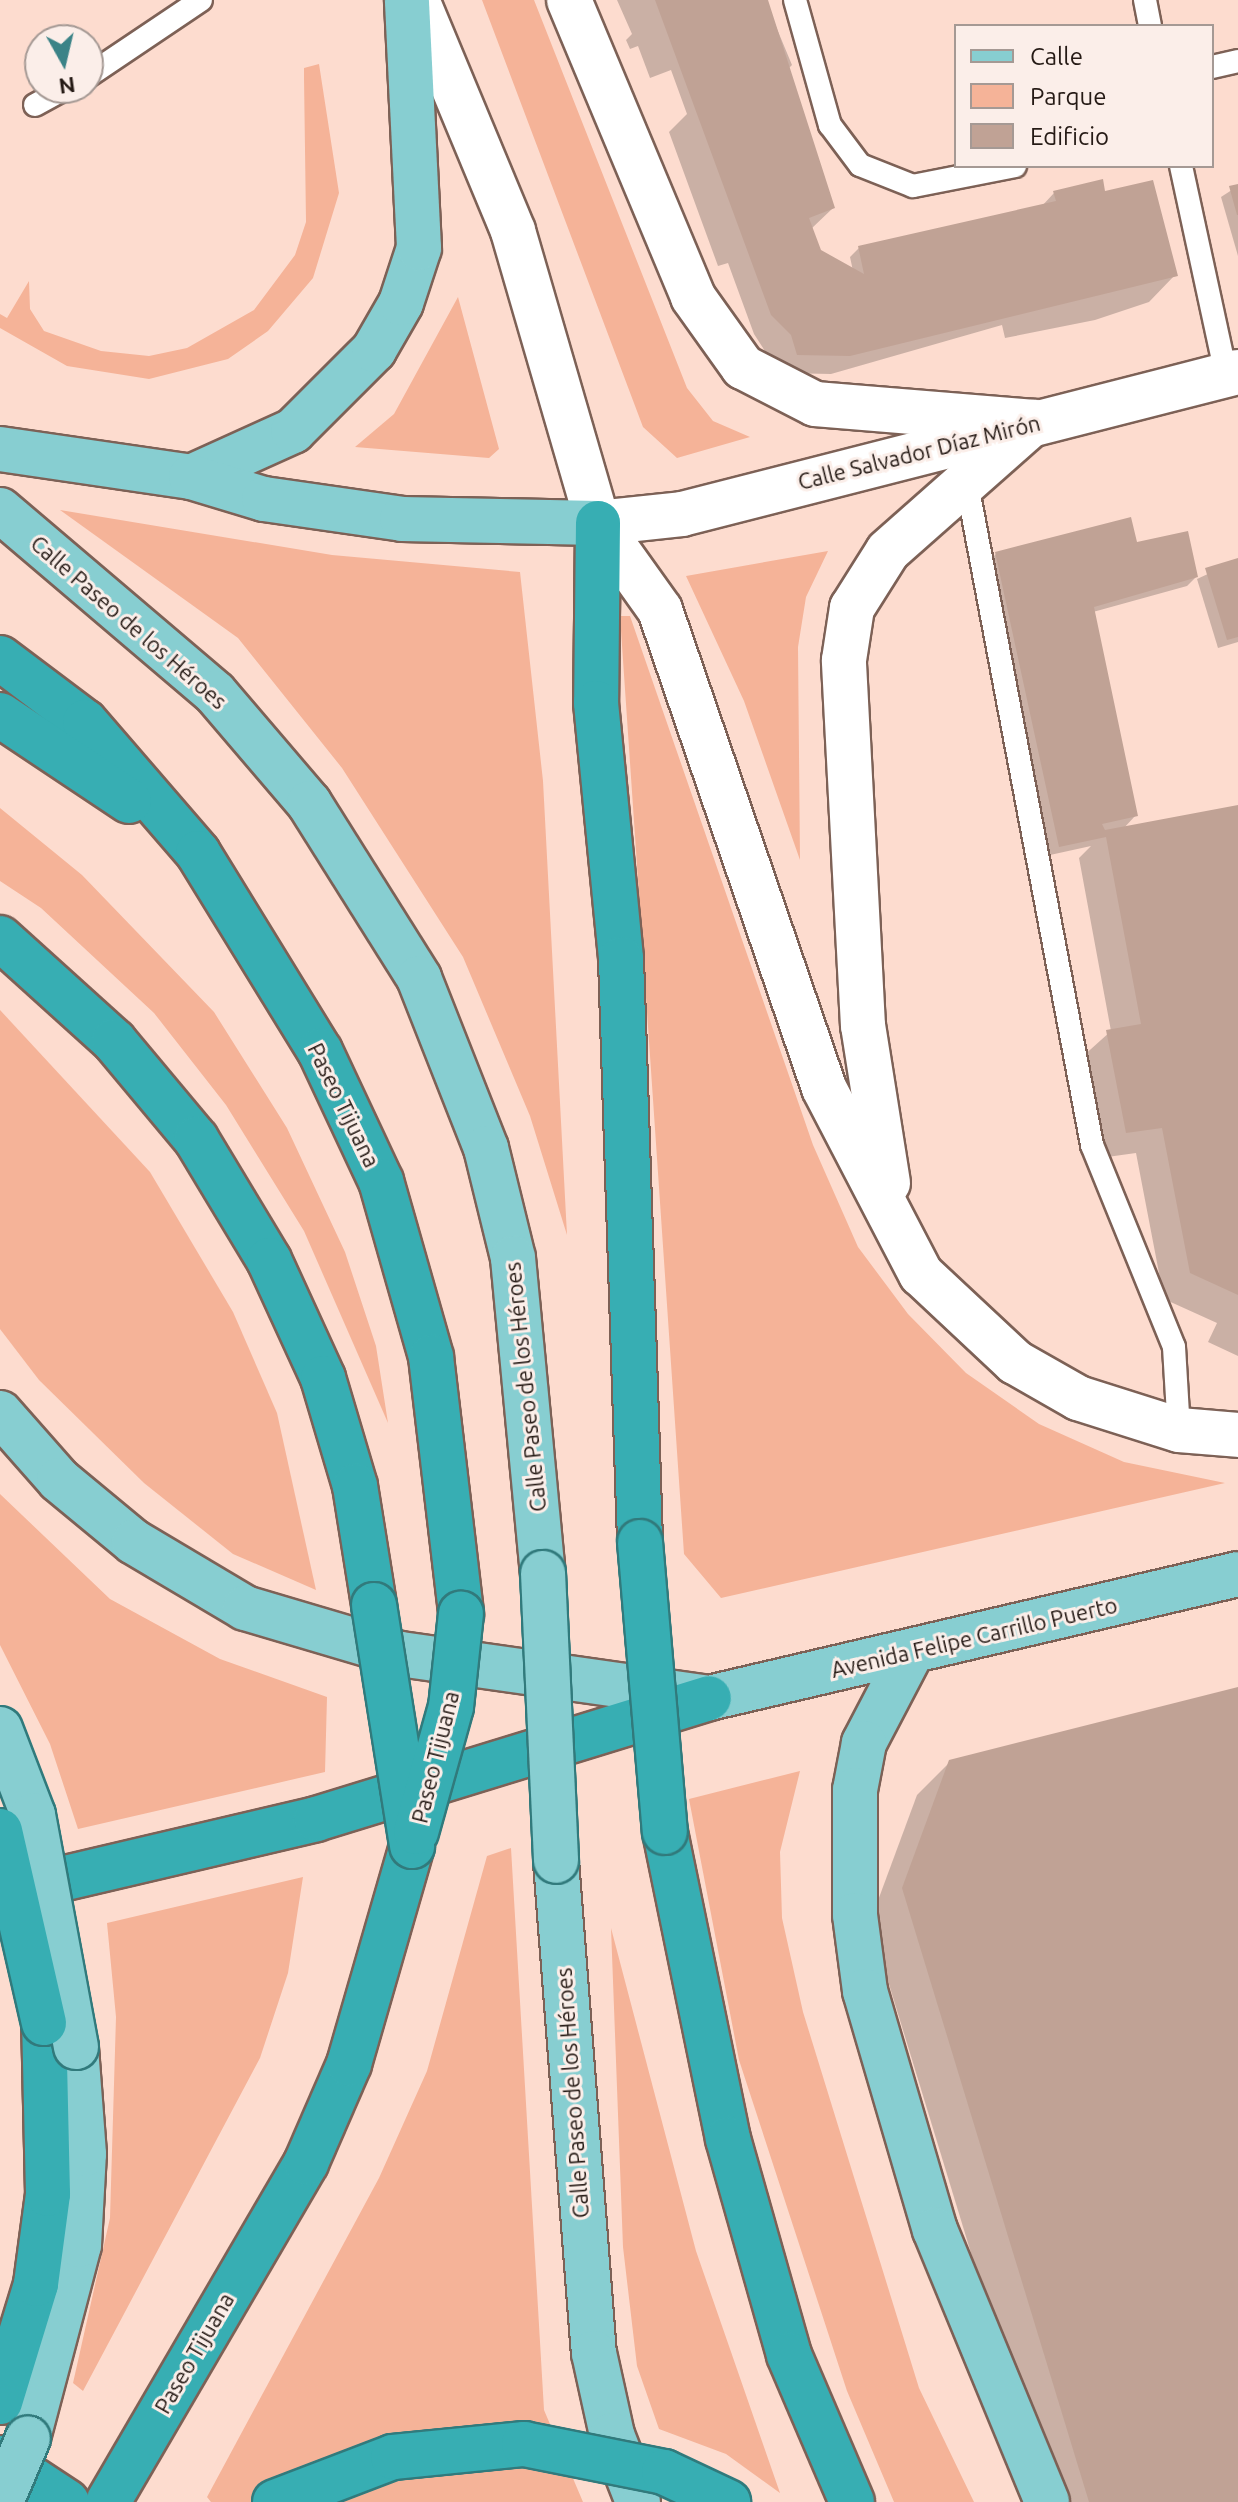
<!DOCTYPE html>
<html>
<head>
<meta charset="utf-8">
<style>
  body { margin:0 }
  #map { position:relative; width:1238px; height:2502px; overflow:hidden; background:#fddccf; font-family:Ubuntu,sans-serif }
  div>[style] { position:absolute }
  .green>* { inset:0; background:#f5b398 }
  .shadow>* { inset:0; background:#0003 }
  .building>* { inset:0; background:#c0a295 }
  .roads { filter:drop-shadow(2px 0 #7d6156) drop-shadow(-2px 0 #7d6156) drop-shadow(0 2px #7d6156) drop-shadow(0 -2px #7d6156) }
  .lane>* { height:22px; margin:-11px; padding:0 11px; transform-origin:11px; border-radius:11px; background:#fff }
  .secondary>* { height:44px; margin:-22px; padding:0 22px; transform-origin:22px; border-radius:22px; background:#fff }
  .primary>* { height:44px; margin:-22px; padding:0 22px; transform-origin:22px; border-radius:22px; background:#87ced1 }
  .highway>* { height:44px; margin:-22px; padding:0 22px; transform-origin:22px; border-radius:22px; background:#37aeb3 }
  .bridges { filter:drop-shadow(2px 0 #317a7c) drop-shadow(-2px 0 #317a7c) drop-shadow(0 2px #317a7c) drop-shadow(0 -2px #317a7c) }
  .primary-bridge>* { height:44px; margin:-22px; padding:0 22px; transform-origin:22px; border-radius:22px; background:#87ced1 }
  .highway-bridge>* { height:44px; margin:-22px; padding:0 22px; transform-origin:22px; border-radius:22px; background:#37aeb3 }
  span { translate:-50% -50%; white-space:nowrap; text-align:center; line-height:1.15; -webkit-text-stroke:6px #fbeee9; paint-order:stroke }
  .street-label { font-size:22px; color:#251a15 }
  .legend { position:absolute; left:954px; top:24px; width:260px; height:144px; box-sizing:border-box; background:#fbeee9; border:2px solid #a59994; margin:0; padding:10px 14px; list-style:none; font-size:24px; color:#251a15 }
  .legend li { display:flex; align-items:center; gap:16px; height:40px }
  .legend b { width:40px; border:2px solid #a59994 }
  .north { position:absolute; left:24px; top:24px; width:80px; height:80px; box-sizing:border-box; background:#fbeee9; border:2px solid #a59994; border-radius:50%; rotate:172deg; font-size:22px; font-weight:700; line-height:32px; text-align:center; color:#251a15 }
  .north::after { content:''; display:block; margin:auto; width:28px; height:36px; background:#3b8387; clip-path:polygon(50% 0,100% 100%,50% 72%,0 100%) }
</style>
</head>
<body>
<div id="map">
  <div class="green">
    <i style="clip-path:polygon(482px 0,534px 0,687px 388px,713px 421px,750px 437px,677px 458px,643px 427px)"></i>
    <i style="clip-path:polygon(319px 64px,339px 193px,313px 278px,268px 331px,228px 359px,149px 379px,67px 366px,0 328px,0 314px,7px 318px,29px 281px,30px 309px,44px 331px,101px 351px,149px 356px,187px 348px,254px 310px,295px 255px,306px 222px,304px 78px,304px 68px)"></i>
    <i style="clip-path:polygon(458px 297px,499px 449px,489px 458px,355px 447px,394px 414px)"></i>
    <i style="clip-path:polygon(60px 510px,332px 555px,520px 572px,543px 781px,567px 1235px,530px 1116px,463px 957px,342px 768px,238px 638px)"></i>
    <i style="clip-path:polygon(828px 551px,806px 597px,798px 647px,800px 860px,744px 701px,686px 576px)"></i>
    <i style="clip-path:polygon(620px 616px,630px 616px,813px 1145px,858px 1247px,908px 1314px,966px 1373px,1039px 1424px,1124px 1462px,1225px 1483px,721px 1598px,684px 1554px)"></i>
    <i style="clip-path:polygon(0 808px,82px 875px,214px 1012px,287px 1128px,345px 1252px,376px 1346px,388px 1423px,304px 1231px,226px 1105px,154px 1013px,41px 908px,0 881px)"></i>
    <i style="clip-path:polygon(0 1010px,150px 1172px,233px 1312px,277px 1413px,316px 1590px,233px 1554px,144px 1483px,39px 1380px,0 1329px)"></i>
    <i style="clip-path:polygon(0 1494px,110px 1599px,220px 1659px,327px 1697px,325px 1772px,78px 1829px,50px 1744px,0 1645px)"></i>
    <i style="clip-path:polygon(800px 1771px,780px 1852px,782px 1918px,803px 2012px,919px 2388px,974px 2502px,894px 2502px,847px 2391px,739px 2060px,689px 1799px)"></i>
    <i style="clip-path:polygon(511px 1848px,544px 2410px,583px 2502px,211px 2502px,207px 2497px,379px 2178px,427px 2071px,487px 1856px)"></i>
    <i style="clip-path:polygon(303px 1877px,288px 1973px,260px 2058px,83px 2391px,73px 2383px,110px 2218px,116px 2017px,107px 1923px)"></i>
    <i style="clip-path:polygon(611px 1928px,696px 2251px,780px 2493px,726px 2454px,659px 2429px,637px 2366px,623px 2247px)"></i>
  </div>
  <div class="shadow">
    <i style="clip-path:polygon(617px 0,765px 0,792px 65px,784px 73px,833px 208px,811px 229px,820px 251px,853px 271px,850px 257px,859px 248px,1041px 207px,1054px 193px,1104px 193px,1175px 275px,1149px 302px,1095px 320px,1005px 338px,1002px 325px,831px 374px,779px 373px,754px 334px,728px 263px,718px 266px,669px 132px,687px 114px,671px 70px,650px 78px,638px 46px,630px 49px,626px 40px,632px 34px)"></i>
    <i style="clip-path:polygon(1238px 186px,1238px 256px,1221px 197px)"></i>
    <i style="clip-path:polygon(1136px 545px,1196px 577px,1187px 586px,1093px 612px,1136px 815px,1123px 829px,1238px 807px,1238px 1356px,1208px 1342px,1217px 1323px,1164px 1299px,1136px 1153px,1100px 1158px,1081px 1058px,1111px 1031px,1079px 858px,1091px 846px,1050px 855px,987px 563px,996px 554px)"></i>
    <i style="clip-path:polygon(1238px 560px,1238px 642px,1218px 648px,1197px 579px)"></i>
    <i style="clip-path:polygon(1238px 1689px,1238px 2502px,1047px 2502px,870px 1922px,917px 1795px,950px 1762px)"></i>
  </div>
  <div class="building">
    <i style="clip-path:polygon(655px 0,768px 0,835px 208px,809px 218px,821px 250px,864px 274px,858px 246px,1056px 201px,1053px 191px,1103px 179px,1105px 191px,1153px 180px,1178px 276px,850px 356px,797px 355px,791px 335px,771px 315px)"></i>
    <i style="clip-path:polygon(1238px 184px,1238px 215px,1237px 215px,1229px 186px)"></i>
    <i style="clip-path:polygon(1131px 517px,1137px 542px,1188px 531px,1198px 577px,1094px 607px,1138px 816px,1102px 824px,1105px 830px,1238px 805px,1238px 1295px,1190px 1273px,1162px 1128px,1126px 1133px,1106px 1030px,1141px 1024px,1106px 837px,1059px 847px,995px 552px)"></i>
    <i style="clip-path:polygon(1238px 558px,1238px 637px,1227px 640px,1205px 568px)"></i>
    <i style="clip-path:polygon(1238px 1687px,1238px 2502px,1089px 2502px,902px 1888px,949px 1760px)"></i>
  </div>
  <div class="roads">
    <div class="lane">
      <i style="left:795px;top:0;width:130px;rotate:74.4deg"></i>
      <i style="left:830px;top:125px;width:50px;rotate:53.1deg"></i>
      <i style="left:860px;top:165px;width:57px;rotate:21.6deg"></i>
      <i style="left:913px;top:186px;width:104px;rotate:-11.1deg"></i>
      <i style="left:1145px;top:0;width:26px;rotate:79deg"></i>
      <i style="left:1212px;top:67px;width:27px;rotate:-13deg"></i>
      <i style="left:88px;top:76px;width:136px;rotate:-33.9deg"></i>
      <i style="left:35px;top:105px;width:35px;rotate:-29deg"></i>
      <i style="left:1181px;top:166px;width:214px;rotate:77.8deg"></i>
      <i style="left:967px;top:484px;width:673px;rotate:79.29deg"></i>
      <i style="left:1092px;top:1145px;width:218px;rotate:67.9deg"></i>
      <i style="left:1174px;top:1347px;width:83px;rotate:86.6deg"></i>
    </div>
    <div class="secondary">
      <i style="left:417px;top:0;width:250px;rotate:67.4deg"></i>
      <i style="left:513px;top:231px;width:304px;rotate:73.8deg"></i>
      <i style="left:598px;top:523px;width:107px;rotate:54.5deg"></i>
      <i style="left:660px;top:610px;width:505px;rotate:71.06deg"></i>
      <i style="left:824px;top:1088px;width:210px;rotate:62.5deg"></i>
      <i style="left:921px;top:1274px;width:129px;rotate:43.1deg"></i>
      <i style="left:1015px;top:1362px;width:73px;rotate:29.7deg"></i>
      <i style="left:1078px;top:1398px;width:106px;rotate:17.6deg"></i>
      <i style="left:1179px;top:1430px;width:59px;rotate:4.8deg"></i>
      <i style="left:569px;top:0;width:322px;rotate:67.3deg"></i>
      <i style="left:693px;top:297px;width:86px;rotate:54.5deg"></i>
      <i style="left:743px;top:367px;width:81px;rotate:27.2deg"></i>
      <i style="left:815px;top:404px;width:220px;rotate:4.7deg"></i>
      <i style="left:598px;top:523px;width:84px;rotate:-6.1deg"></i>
      <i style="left:682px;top:514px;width:574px;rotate:-14.33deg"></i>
      <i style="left:888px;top:1183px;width:159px;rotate:-99deg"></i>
      <i style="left:863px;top:1026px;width:366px;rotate:-93deg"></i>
      <i style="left:844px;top:660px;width:53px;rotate:-81.3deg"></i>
      <i style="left:852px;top:608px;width:67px;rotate:-57.7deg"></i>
      <i style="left:888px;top:551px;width:195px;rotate:-41.5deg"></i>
    </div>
    <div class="primary">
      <i style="left:0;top:449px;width:193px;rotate:8.3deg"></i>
      <i style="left:191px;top:477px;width:112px;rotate:-24.3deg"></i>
      <i style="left:293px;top:431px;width:115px;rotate:-45deg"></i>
      <i style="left:374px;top:350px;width:54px;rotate:-60.1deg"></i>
      <i style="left:401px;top:303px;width:58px;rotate:-71.9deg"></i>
      <i style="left:419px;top:248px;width:248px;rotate:-92.8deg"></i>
      <i style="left:191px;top:477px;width:76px;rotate:16.8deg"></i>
      <i style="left:264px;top:499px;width:139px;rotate:8.2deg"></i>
      <i style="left:402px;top:519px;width:196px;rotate:1.2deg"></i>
      <i style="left:0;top:510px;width:282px;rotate:40.4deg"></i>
      <i style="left:215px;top:693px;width:145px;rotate:49.5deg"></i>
      <i style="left:309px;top:803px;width:207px;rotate:57.8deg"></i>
      <i style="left:419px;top:978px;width:183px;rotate:68.5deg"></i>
      <i style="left:486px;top:1148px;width:113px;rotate:76.2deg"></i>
      <i style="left:513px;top:1258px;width:316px;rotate:84.6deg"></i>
      <i style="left:0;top:1413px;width:89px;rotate:48.6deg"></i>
      <i style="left:59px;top:1480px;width:97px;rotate:39.6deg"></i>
      <i style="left:134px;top:1542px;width:129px;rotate:30.7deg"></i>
      <i style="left:245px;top:1608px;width:162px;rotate:16.5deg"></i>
      <i style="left:400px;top:1654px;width:312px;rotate:8.1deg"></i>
      <i style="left:709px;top:1698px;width:543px;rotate:-13.19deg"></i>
      <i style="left:911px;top:1653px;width:102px;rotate:117.6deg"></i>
      <i style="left:864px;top:1743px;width:48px;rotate:100.8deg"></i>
      <i style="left:855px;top:1790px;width:125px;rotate:90deg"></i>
      <i style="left:855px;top:1915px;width:77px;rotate:82.5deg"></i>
      <i style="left:865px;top:1991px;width:249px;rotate:73.7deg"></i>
      <i style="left:935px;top:2230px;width:294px;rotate:67.6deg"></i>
      <i style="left:556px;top:1861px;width:493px;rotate:85.6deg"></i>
      <i style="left:594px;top:2353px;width:84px;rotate:77.6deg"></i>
      <i style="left:612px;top:2435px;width:72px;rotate:68.8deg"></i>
      <i style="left:28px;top:2438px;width:200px;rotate:-75.2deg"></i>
      <i style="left:79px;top:2245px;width:91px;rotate:-86.9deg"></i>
      <i style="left:84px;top:2154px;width:107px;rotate:-94.3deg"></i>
    </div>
    <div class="highway">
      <i style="left:598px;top:523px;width:180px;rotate:90.6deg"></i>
      <i style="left:596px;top:703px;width:257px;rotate:84.4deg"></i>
      <i style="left:621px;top:959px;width:583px;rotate:88.13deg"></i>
      <i style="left:0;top:658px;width:106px;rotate:37deg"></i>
      <i style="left:85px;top:722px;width:173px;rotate:49.2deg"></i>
      <i style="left:198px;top:853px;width:233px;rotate:58.4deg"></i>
      <i style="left:320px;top:1051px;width:144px;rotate:64.9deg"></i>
      <i style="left:381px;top:1181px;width:183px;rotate:74.1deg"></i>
      <i style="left:431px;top:1357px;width:259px;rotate:83.3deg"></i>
      <i style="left:0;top:715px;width:155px;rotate:33.7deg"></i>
      <i style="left:0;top:938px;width:154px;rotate:42.1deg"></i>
      <i style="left:114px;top:1041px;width:128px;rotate:50.1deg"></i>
      <i style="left:196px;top:1139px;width:141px;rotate:58.9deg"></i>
      <i style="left:269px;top:1260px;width:130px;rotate:65.4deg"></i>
      <i style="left:323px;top:1378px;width:113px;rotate:73.5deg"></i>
      <i style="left:355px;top:1486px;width:121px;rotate:80.9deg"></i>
      <i style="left:665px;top:1832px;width:313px;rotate:78.4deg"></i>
      <i style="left:728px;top:2139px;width:224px;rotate:74.2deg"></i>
      <i style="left:789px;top:2355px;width:160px;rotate:66.8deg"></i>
      <i style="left:10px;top:1891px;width:314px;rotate:-13.2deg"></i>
      <i style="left:316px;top:1819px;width:411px;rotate:-17.1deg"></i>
      <i style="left:0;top:2402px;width:123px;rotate:-73deg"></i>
      <i style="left:36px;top:2284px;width:91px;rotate:-82.4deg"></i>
      <i style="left:48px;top:2194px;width:171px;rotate:-91.3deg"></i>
      <i style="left:0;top:2458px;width:80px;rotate:33.3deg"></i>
      <i style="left:108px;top:2502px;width:393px;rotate:-59.7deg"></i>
      <i style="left:306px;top:2163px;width:108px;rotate:-66.5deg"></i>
      <i style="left:349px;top:2064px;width:227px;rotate:-73.9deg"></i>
    </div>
  </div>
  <div class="bridges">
    <div class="primary-bridge">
      <i style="left:543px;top:1573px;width:288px;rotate:87.4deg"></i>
      <i style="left:0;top:1729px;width:92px;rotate:69deg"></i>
      <i style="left:33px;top:1815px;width:236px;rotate:79.5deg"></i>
      <i style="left:1px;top:2502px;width:69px;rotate:-67.1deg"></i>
    </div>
    <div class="highway-bridge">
      <i style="left:640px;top:1542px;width:291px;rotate:85.1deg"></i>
      <i style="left:374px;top:1605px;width:244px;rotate:81deg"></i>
      <i style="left:0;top:1831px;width:197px;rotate:77.1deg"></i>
      <i style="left:416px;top:1832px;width:130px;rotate:-74.4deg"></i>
      <i style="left:451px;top:1707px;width:94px;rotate:-83.9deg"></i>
      <i style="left:275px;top:2502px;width:126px;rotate:-20.9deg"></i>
      <i style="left:393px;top:2457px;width:132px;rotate:-5.7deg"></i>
      <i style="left:524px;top:2444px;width:143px;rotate:11.3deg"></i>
      <i style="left:664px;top:2472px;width:71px;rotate:25.1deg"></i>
    </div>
  </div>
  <div class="street-label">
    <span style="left:919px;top:452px;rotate:-14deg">Calle Salvador Díaz Mirón</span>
    <span style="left:129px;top:622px;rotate:41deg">Calle Paseo de los Héroes</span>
    <span style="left:344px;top:1105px;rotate:64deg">Paseo Tijuana</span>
    <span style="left:525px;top:1387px;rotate:-96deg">Calle Paseo de los Héroes</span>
    <span style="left:974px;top:1637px;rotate:-13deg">Avenida Felipe Carrillo Puerto</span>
    <span style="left:435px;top:1757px;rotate:-76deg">Paseo Tijuana</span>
    <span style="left:572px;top:2093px;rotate:-94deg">Calle Paseo de los Héroes</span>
    <span style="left:194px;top:2353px;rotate:-60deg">Paseo Tijuana</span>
  </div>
  <ul class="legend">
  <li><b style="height:10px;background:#87ced1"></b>Calle</li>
  <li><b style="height:22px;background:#f5b398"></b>Parque</li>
  <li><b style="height:22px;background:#c0a295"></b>Edificio</li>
  </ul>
  <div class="north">N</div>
</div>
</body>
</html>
